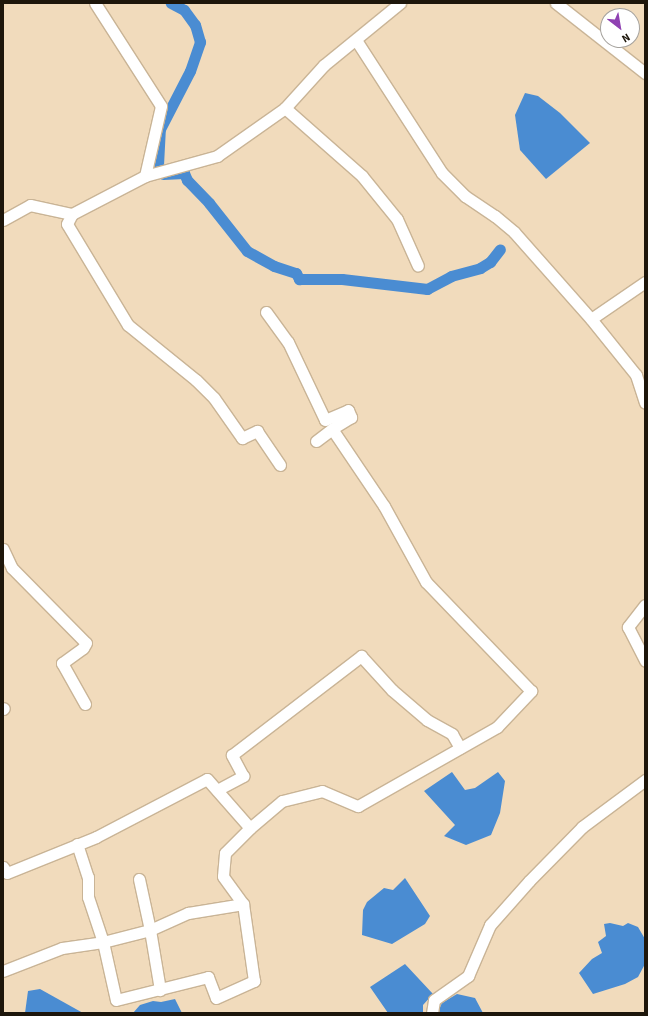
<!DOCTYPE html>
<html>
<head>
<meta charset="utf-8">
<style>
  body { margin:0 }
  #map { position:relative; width:648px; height:1016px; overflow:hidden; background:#f1dbbc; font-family:"Source Sans 3",sans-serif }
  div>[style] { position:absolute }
  .water>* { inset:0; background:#4a8cd2 }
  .canal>* { height:11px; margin:-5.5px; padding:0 5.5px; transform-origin:5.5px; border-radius:5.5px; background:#4a8cd2 }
  .roads { filter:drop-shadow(1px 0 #c9b496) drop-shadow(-1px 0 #c9b496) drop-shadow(0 1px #c9b496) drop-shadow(0 -1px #c9b496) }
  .minor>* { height:11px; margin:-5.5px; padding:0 5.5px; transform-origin:5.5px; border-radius:5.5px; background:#fff }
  span { translate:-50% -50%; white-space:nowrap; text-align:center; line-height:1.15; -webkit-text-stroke:3.5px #fff; paint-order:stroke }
  .frame { position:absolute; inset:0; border:4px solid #1d160b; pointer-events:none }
  .north { position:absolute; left:600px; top:8px; width:40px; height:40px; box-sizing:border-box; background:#fff; border:1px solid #a5a29d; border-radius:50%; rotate:149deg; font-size:11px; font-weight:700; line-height:16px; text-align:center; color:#1d160b }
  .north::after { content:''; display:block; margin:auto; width:14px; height:18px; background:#8f41b2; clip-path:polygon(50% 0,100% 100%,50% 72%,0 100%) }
</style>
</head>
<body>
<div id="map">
  <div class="water">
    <i style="clip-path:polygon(525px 93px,538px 96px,560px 113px,590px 143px,546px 179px,520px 150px,515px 115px)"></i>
    <i style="clip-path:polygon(452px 772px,465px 790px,475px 788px,498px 772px,505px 781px,500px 813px,491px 835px,466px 845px,444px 836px,455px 825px,424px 791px)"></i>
    <i style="clip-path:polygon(405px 878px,430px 916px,425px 924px,392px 944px,362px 935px,363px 910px,367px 902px,384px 888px,393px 890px)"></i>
    <i style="clip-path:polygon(610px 923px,623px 926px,628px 923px,638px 927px,645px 939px,645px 964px,638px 977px,625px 984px,593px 994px,579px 973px,592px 959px,602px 953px,598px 942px,606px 936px,604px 924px)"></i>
    <i style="clip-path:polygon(405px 964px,433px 994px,423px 1005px,423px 1013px,388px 1013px,370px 987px)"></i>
    <i style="clip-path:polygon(40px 989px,83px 1013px,25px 1013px,28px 991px)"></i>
    <i style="clip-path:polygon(457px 994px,475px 998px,483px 1013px,437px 1013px,442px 1003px)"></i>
    <i style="clip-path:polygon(175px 999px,182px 1013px,133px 1013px,140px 1005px,153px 1001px,161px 1002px)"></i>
  </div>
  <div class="canal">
    <i style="left:158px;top:165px;width:36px;rotate:-87deg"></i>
    <i style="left:160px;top:129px;width:65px;rotate:-62.7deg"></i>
    <i style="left:190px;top:71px;width:31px;rotate:-71deg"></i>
    <i style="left:200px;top:42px;width:18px;rotate:-106deg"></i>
    <i style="left:195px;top:25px;width:19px;rotate:-126deg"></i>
    <i style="left:184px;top:10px;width:15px;rotate:-152deg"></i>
    <i style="left:163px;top:174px;width:21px;rotate:-3deg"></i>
    <i style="left:184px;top:173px;width:8px;rotate:67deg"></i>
    <i style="left:187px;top:180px;width:32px;rotate:46deg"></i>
    <i style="left:209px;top:203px;width:61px;rotate:51.6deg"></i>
    <i style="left:247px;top:251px;width:31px;rotate:29deg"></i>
    <i style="left:274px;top:266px;width:23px;rotate:18deg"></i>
    <i style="left:296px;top:273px;width:7px;rotate:63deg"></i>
    <i style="left:299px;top:279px;width:43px"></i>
    <i style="left:342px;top:279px;width:86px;rotate:6.7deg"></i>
    <i style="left:427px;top:289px;width:27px;rotate:-28deg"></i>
    <i style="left:451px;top:276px;width:30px;rotate:-15deg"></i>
    <i style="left:480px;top:268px;width:12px;rotate:-31deg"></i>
    <i style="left:490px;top:262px;width:16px;rotate:-52deg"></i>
  </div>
  <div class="roads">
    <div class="minor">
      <i style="left:95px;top:3px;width:122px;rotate:57.3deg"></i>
      <i style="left:161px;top:106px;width:72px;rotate:102.9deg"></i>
      <i style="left:145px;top:176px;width:82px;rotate:152.5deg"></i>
      <i style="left:72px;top:214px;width:11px;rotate:117deg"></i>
      <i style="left:67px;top:224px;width:118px;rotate:58.9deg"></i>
      <i style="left:128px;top:325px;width:87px;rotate:39deg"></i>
      <i style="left:196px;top:380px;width:25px;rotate:45deg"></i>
      <i style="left:214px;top:398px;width:49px;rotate:55deg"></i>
      <i style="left:242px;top:438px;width:17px;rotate:-25deg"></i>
      <i style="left:257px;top:431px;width:41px;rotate:55.9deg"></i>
      <i style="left:556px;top:3px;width:113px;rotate:38.2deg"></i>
      <i style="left:356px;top:40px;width:158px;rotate:57.1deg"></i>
      <i style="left:442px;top:173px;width:33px;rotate:45deg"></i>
      <i style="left:465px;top:196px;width:36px;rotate:34deg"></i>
      <i style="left:495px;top:216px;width:25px;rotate:40deg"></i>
      <i style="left:514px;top:232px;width:116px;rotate:48.5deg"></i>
      <i style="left:285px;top:108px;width:103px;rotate:41.4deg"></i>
      <i style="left:362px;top:176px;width:55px;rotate:50.9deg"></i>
      <i style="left:397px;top:219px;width:51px;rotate:65.9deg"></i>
      <i style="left:145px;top:176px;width:75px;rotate:-15.5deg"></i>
      <i style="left:217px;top:156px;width:83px;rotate:-35.2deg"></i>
      <i style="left:285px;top:108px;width:58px;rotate:-47.8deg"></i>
      <i style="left:324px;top:65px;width:98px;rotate:-39.2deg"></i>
      <i style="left:3px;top:220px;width:31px;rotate:-29deg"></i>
      <i style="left:30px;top:205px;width:43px;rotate:12.1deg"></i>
      <i style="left:645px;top:282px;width:65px;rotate:145.6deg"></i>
      <i style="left:591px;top:319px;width:72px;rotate:51.2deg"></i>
      <i style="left:636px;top:375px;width:29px;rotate:72deg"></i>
      <i style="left:266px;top:312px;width:37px;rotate:54deg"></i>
      <i style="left:288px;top:342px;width:86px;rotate:64.6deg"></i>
      <i style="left:325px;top:420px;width:25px;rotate:-23deg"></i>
      <i style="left:348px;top:410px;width:8px;rotate:67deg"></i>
      <i style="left:351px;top:417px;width:22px;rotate:148deg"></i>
      <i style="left:3px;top:549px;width:21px;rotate:65deg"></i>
      <i style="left:12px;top:568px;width:105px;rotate:45.4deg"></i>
      <i style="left:86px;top:643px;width:6px;rotate:121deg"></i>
      <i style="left:83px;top:648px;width:26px;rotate:144deg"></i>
      <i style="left:62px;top:663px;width:47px;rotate:60.7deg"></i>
      <i style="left:645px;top:605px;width:28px;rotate:128deg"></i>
      <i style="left:628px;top:627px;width:38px;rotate:63deg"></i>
      <i style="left:3px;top:709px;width:1px;rotate:-45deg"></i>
      <i style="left:217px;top:790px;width:30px;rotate:-28deg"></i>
      <i style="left:243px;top:776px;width:24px;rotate:-118deg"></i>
      <i style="left:232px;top:755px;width:163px;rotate:-37.5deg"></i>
      <i style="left:361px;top:656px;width:46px;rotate:47.6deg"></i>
      <i style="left:392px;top:690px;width:46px;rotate:40.6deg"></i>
      <i style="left:427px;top:720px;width:29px;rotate:29deg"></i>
      <i style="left:452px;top:734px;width:16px;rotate:60deg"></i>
      <i style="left:77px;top:844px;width:35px;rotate:72deg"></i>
      <i style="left:88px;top:877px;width:20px;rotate:90deg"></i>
      <i style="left:88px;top:897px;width:47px;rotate:71.6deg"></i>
      <i style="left:103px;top:942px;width:59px;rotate:77.4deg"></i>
      <i style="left:116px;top:1000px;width:95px;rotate:-14deg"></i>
      <i style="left:208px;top:977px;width:22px;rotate:69deg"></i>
      <i style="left:216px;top:998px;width:42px;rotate:-24.1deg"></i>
      <i style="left:254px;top:981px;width:78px;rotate:-98.1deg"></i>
      <i style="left:243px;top:904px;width:34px;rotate:-126deg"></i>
      <i style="left:223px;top:876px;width:23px;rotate:-85deg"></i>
      <i style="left:225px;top:853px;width:35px;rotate:-45deg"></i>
      <i style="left:3px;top:867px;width:7px;rotate:56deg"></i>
      <i style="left:7px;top:873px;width:96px;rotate:-22deg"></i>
      <i style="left:96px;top:837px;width:125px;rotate:-27.6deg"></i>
      <i style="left:207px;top:779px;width:65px;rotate:48.7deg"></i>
      <i style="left:250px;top:828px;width:42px;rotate:-40.2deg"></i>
      <i style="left:282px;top:801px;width:41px;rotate:-14deg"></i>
      <i style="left:322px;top:791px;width:39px;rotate:23deg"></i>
      <i style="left:358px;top:806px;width:160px;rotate:-29.6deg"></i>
      <i style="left:497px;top:727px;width:50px;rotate:-46.6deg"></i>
      <i style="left:531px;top:691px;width:151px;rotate:-133.9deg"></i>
      <i style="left:426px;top:582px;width:87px;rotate:-118.9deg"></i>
      <i style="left:384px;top:506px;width:93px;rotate:-124deg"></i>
      <i style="left:332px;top:429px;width:20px;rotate:143deg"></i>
      <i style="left:139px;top:879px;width:52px;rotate:77.8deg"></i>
      <i style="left:150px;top:930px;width:42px;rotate:-24.1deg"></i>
      <i style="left:188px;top:913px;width:56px;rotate:-9.3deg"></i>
      <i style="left:3px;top:971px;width:63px;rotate:-21.3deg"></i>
      <i style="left:62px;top:948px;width:41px;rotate:-8.3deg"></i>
      <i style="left:103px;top:942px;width:49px;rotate:-14.3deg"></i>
      <i style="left:150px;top:930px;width:61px;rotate:80.5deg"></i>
      <i style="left:432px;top:1013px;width:13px;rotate:-81deg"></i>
      <i style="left:434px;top:1000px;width:42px;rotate:-35.2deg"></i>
      <i style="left:468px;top:976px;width:56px;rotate:-66.7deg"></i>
      <i style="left:490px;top:925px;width:59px;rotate:-48.4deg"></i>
      <i style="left:529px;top:881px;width:76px;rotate:-45.5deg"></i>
      <i style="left:582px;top:827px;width:79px;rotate:-36.7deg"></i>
    </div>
  </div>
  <div class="frame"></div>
  <div class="north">N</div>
</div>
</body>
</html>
